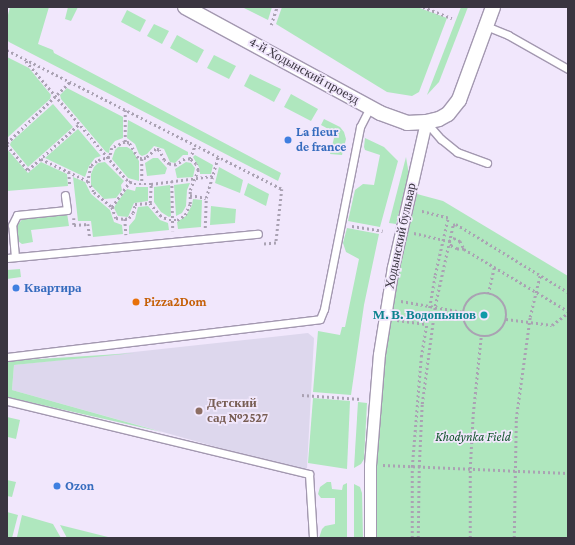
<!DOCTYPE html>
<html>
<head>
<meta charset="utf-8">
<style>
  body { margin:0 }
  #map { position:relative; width:575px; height:545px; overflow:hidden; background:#f1e7fc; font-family:"Crimson Pro",serif }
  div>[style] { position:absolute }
  .education>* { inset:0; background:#ddd7ed }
  .green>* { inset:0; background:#afe7be }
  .path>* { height:2.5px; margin-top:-1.25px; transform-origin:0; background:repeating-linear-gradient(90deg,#aaa2b3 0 2px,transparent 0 5px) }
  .path>.ring { margin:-1.25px; padding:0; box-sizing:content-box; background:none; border:2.5px solid #aaa2b3; border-radius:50% }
  .roads { filter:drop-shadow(1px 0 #a398b0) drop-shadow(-1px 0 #a398b0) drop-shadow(0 1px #a398b0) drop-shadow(0 -1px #a398b0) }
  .service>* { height:7px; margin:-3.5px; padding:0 3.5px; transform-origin:3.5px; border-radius:3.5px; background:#fff }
  .pedestrian>* { height:11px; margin:-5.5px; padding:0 5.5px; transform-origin:5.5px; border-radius:5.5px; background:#fff }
  .minor>* { height:14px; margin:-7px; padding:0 7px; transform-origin:7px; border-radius:7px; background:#fff }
  .dots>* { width:11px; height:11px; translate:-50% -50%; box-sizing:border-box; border:2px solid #f1e7fc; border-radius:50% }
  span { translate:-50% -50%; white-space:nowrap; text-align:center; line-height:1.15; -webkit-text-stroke:3.5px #f1e7fc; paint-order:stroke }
  .street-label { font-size:13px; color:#3a3540 }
  .shop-label { font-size:13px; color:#366cbe; font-weight:700 }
  .left { translate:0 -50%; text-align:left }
  .food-label { font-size:13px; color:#c56008; font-weight:700 }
  .culture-label { font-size:13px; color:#0d838f; font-weight:700 }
  .right { translate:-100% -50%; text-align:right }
  .education-label { font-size:13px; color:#785e54; font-weight:700 }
  .park-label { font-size:13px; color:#15552f; font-style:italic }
  .frame { position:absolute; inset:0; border:8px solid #3a3540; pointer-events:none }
</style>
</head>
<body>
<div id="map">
  <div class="education">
    <i style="clip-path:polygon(308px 333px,314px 338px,307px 468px,303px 471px,12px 390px,14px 365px)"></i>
  </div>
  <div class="green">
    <i style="clip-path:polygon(10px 7px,49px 7px,38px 44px,53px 50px,54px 53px,281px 173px,278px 181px,9px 42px,7px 40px,7px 19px)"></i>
    <i style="clip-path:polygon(68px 7px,78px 7px,71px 21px,65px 19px)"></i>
    <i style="clip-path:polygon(242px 7px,272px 7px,268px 20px)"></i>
    <i style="clip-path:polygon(282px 7px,417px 7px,447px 18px,419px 92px,412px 96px,387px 92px,276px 24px)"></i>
    <i style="clip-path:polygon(461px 7px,468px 7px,439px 82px,427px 95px)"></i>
    <i style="clip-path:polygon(127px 10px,146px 20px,140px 32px,121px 22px)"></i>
    <i style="clip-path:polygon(154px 24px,169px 31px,162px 44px,147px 36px)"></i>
    <i style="clip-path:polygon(177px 35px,204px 50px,197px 63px,170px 48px)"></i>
    <i style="clip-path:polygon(214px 55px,236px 66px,229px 79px,207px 68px)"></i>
    <i style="clip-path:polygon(7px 57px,29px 68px,51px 95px,50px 99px,7px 138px)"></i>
    <i style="clip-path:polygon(250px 74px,281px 89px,274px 102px,244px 86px)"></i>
    <i style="clip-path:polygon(67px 88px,123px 117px,123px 138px,115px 141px,110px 147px,109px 153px,106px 152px,61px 99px,60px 95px)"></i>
    <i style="clip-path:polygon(291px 94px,318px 109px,311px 121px,284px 107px)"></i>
    <i style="clip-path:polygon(53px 104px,73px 127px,28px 167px,10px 145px,11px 142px)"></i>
    <i style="clip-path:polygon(324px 119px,340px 127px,344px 132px,346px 139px,342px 155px,330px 154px,334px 138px,332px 131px,321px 125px)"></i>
    <i style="clip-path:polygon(128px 120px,188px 152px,188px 155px,183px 155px,175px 163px,170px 162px,164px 149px,154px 146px,147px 154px,142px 156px,139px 154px,135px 144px,127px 138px)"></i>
    <i style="clip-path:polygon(78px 129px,101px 156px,95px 158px,89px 166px,85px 177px,45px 158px)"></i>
    <i style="clip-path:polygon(365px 138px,384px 147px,398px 161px,380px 227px,348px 221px,355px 190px,363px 184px,374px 185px,380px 155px,365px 150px,364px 147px)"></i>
    <i style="clip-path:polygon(118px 147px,127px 147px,132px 150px,139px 161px,139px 181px,128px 178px,112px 159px,115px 150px)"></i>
    <i style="clip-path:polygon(7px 149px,28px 173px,41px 162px,67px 174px,68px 186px,7px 191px)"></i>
    <i style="clip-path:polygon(195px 155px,213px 165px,211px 174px,200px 174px,200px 169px,193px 157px)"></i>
    <i style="clip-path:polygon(406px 157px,409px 175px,396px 224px,389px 223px)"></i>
    <i style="clip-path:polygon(153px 158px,158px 158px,167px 168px,165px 174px,147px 176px,145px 163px)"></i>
    <i style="clip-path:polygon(105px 162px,124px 181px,121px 185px,122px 190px,116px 198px,104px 199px,91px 185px,91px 174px,94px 167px,98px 163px)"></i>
    <i style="clip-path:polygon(186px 162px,191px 163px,195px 168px,193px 177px,177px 178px,175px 169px)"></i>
    <i style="clip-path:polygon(219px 167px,243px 180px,240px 193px,215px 183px)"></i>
    <i style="clip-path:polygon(73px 177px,85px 182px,91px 194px,110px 210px,114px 222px,122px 225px,123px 234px,93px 237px,91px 221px,78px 221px)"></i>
    <i style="clip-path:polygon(190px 183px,187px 190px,186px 206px,182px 213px,176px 216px,174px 185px)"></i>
    <i style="clip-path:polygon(248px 183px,269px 194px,266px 206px,244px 195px)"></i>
    <i style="clip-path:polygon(170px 185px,171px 216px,169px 217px,161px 212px,154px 202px,154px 187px)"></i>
    <i style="clip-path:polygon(136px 187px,148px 187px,148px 201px,134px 203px,128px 217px,118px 216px,114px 208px,116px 204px,127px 189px,135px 191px)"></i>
    <i style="clip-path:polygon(417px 194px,443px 201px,568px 276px,568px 538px,376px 538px,377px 455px,385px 355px,400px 268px)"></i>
    <i style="clip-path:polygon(193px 199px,202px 200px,201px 227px,178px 229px,177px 222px,186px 216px,192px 205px)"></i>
    <i style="clip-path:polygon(148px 206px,160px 220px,168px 223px,169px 230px,129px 234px,129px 226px,135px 219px,138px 207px)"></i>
    <i style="clip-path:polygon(211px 206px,236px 209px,235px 223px,210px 225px)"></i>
    <i style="clip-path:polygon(67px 213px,69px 226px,31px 230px,33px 242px,22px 244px,18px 241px,17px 226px,23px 218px)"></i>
    <i style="clip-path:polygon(347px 228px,379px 234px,364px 305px,351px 395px,313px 392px,318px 331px,340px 335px,342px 327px,345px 327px,359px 259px,346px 252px,343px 243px)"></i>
    <i style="clip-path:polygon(20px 269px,21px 277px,7px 279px,7px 270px)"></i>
    <i style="clip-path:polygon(135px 353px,14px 365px,12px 390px,162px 432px,7px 397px,7px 361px)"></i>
    <i style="clip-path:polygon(313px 398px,350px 401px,347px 469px,308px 463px)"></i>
    <i style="clip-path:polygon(358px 402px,367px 403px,364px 459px,361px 464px,354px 468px)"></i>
    <i style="clip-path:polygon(7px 417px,20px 420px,16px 439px,8px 437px,7px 439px)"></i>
    <i style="clip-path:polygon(7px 480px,16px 482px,12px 497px,7px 496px)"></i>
    <i style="clip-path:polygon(327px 482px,331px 482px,332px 489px,342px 490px,343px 485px,347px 483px,347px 538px,319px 538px,322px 529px,325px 526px,335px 524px,335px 498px,321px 498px,318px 494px,320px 487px)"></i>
    <i style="clip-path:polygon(354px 484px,360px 487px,362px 493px,363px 538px,354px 538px)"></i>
    <i style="clip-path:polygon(7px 512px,18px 515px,12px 538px,7px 538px)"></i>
    <i style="clip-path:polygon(22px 515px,53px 524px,61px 538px,17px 537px)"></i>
    <i style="clip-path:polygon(60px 525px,112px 538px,67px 538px)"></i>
  </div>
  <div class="path">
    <i style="left:423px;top:7px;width:31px;rotate:21deg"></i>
    <i style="left:271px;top:25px;width:19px;rotate:-72deg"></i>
    <i style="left:7px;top:50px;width:308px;rotate:26.8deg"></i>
    <i style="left:282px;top:189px;width:54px;rotate:96.3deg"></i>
    <i style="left:276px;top:243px;width:12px;rotate:175deg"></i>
    <i style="left:26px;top:61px;width:155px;rotate:49.7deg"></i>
    <i style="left:126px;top:179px;width:9px;rotate:32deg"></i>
    <i style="left:134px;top:184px;width:17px"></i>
    <i style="left:151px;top:184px;width:63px;rotate:-7.4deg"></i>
    <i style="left:125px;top:142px;width:32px;rotate:-90deg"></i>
    <i style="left:7px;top:143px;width:88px;rotate:-44.1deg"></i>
    <i style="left:7px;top:145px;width:33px;rotate:50deg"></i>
    <i style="left:28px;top:170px;width:69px;rotate:-42deg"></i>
    <i style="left:41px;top:159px;width:52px;rotate:25.1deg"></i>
    <i style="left:88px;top:181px;width:13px;rotate:61deg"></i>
    <i style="left:94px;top:192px;width:23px;rotate:40deg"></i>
    <i style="left:112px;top:207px;width:12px;rotate:70deg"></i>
    <i style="left:116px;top:218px;width:9px;rotate:6deg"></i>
    <i style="left:125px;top:219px;width:4px;rotate:-14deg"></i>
    <i style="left:129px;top:218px;width:6px;rotate:-51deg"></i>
    <i style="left:133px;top:213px;width:9px;rotate:-77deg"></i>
    <i style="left:135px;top:204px;width:15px;rotate:-4deg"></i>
    <i style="left:150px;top:203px;width:16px;rotate:50deg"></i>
    <i style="left:160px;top:215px;width:10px;rotate:29deg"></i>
    <i style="left:169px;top:220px;width:8px"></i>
    <i style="left:177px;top:220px;width:9px;rotate:-32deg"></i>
    <i style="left:185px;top:215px;width:12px;rotate:-66deg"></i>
    <i style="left:190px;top:204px;width:14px;rotate:-90deg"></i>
    <i style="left:190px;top:190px;width:22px;rotate:-68deg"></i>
    <i style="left:198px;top:170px;width:6px;rotate:-108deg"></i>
    <i style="left:196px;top:164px;width:8px;rotate:-140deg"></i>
    <i style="left:190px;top:159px;width:5px;rotate:180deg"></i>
    <i style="left:185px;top:159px;width:11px;rotate:146deg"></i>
    <i style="left:176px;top:165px;width:7px;rotate:-172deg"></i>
    <i style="left:169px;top:164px;width:6px;rotate:-141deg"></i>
    <i style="left:164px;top:160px;width:11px;rotate:-117deg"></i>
    <i style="left:159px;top:150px;width:3px;rotate:-162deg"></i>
    <i style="left:156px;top:149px;width:13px;rotate:138deg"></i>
    <i style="left:146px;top:158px;width:4px;rotate:166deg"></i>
    <i style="left:142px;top:159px;width:4px;rotate:-166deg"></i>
    <i style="left:138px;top:158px;width:17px;rotate:-121deg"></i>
    <i style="left:129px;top:143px;width:4px;rotate:-166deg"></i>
    <i style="left:125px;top:142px;width:14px;rotate:155deg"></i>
    <i style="left:112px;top:148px;width:9px;rotate:103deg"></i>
    <i style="left:110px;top:157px;width:14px;rotate:163deg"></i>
    <i style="left:97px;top:161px;width:8px;rotate:140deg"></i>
    <i style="left:91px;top:166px;width:15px;rotate:101deg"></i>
    <i style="left:142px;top:159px;width:25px;rotate:90deg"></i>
    <i style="left:190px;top:159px;width:15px;rotate:-70deg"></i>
    <i style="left:69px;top:172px;width:13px;rotate:86deg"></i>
    <i style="left:172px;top:181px;width:50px;rotate:88.9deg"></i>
    <i style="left:190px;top:195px;width:16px;rotate:11deg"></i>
    <i style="left:150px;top:203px;width:19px;rotate:-87deg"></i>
    <i style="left:112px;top:207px;width:32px;rotate:-55deg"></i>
    <i style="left:74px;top:218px;width:7px;rotate:90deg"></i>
    <i style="left:74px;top:225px;width:14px;rotate:-4deg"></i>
    <i style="left:88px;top:224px;width:14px;rotate:82deg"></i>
    <i style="left:125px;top:219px;width:16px;rotate:86deg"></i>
    <i style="left:352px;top:226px;width:31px;rotate:9deg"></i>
    <i style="left:205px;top:228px;width:30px;rotate:-88deg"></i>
    <i style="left:206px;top:198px;width:43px;rotate:-73.7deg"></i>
    <i style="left:414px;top:233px;width:36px;rotate:13deg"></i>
    <i style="left:464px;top:249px;width:7px;rotate:180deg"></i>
    <i style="left:457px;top:249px;width:7px;rotate:-153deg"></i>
    <i style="left:451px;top:246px;width:5px;rotate:-112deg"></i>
    <i style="left:449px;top:241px;width:6px;rotate:-31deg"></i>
    <i style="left:454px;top:238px;width:7px;rotate:27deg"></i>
    <i style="left:460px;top:241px;width:9px;rotate:63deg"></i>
    <i style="left:464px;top:249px;width:121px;rotate:30.8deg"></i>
    <i class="ring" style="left:463px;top:293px;width:41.5px;height:41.5px"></i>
    <i style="left:488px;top:294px;width:28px;rotate:-77deg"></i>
    <i style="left:401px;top:301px;width:63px;rotate:10.1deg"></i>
    <i style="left:506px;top:319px;width:46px;rotate:7.4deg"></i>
    <i style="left:552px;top:325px;width:20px;rotate:-37deg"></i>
    <i style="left:397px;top:320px;width:29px;rotate:8deg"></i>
    <i style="left:302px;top:395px;width:59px;rotate:3.9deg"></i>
    <i style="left:383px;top:465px;width:185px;rotate:2.5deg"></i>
    <i style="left:412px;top:538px;width:71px;rotate:-90deg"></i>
    <i style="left:412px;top:467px;width:110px;rotate:-85.3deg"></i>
    <i style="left:421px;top:357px;width:83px;rotate:-80.3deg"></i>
    <i style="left:435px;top:275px;width:58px;rotate:-77.2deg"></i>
    <i style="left:448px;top:218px;width:29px;rotate:-166deg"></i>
    <i style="left:418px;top:538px;width:71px;rotate:-89.2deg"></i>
    <i style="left:419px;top:467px;width:63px;rotate:-87.3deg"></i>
    <i style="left:422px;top:404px;width:99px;rotate:-82.4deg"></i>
    <i style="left:435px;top:306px;width:83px;rotate:-77.5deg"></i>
    <i style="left:453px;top:225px;width:3px;rotate:-18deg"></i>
    <i style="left:456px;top:224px;width:131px;rotate:31.3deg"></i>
    <i style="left:470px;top:538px;width:69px;rotate:-90deg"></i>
    <i style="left:470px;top:469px;width:55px;rotate:-86.9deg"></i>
    <i style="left:473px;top:414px;width:78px;rotate:-84.1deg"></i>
    <i style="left:514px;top:538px;width:119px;rotate:-89deg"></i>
    <i style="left:516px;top:419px;width:103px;rotate:-82.2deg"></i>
    <i style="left:530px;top:317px;width:43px;rotate:-76.6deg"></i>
  </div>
  <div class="roads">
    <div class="service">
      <i style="left:486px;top:26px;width:24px;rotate:22deg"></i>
      <i style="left:508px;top:35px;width:69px;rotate:29.5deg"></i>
      <i style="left:426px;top:122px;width:23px;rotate:49deg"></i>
      <i style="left:441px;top:139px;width:21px;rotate:39deg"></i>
      <i style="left:457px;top:152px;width:32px;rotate:20deg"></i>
      <i style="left:15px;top:257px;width:32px;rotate:-95deg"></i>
      <i style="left:12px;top:225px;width:11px;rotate:-63deg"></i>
      <i style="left:17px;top:215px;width:50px;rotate:-5.7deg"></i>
      <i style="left:67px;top:210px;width:15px;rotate:-98deg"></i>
      <i style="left:7px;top:258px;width:252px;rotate:-5.5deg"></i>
      <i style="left:7px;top:357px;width:315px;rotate:-6.9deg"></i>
      <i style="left:320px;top:319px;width:11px;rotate:-68deg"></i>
      <i style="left:324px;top:309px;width:186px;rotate:-78.8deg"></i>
      <i style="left:360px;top:127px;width:22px;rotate:-63deg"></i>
      <i style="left:7px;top:401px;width:311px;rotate:13.6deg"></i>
      <i style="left:309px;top:474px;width:64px;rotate:86.4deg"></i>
    </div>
    <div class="pedestrian">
      <i style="left:370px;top:538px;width:73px;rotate:-90deg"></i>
      <i style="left:370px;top:465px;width:111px;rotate:-85.4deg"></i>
      <i style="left:379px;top:354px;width:88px;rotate:-80.9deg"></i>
      <i style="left:393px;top:267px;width:149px;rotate:-77.2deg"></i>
    </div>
    <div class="minor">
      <i style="left:185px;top:7px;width:222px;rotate:28.5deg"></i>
      <i style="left:380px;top:113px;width:29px;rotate:20deg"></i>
      <i style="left:407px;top:123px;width:19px;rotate:-3deg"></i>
      <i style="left:426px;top:122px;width:13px;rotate:-13deg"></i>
      <i style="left:439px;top:119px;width:10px;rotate:-29deg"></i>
      <i style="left:448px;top:114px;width:18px;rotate:-52deg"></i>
      <i style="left:459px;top:100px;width:99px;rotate:-69.9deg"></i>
    </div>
  </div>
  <div class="dots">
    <i style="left:288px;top:140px;background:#3f7fe0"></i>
    <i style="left:16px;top:288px;background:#3f7fe0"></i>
    <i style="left:136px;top:302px;background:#e8710a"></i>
    <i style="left:484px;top:315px;background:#0f9aa8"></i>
    <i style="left:199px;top:411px;background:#8d6e63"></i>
    <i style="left:57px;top:486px;background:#3f7fe0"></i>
  </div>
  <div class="street-label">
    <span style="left:304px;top:71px;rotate:29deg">4-й Ходынский проезд</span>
    <span style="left:401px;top:236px;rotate:-78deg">Ходынский бульвар</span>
  </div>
  <div class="shop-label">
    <span class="left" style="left:296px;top:140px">La fleur<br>de france</span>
    <span class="left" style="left:24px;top:288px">Квартира</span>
    <span class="left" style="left:65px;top:486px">Ozon</span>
  </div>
  <div class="food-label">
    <span class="left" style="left:144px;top:302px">Pizza2Dom</span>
  </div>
  <div class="culture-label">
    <span class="right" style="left:476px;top:315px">М. В. Водопьянов</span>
  </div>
  <div class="education-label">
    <span class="left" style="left:207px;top:411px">Детский<br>сад №2527</span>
  </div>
  <div class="park-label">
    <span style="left:473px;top:437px">Khodynka Field</span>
  </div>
  <div class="frame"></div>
</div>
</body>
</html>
